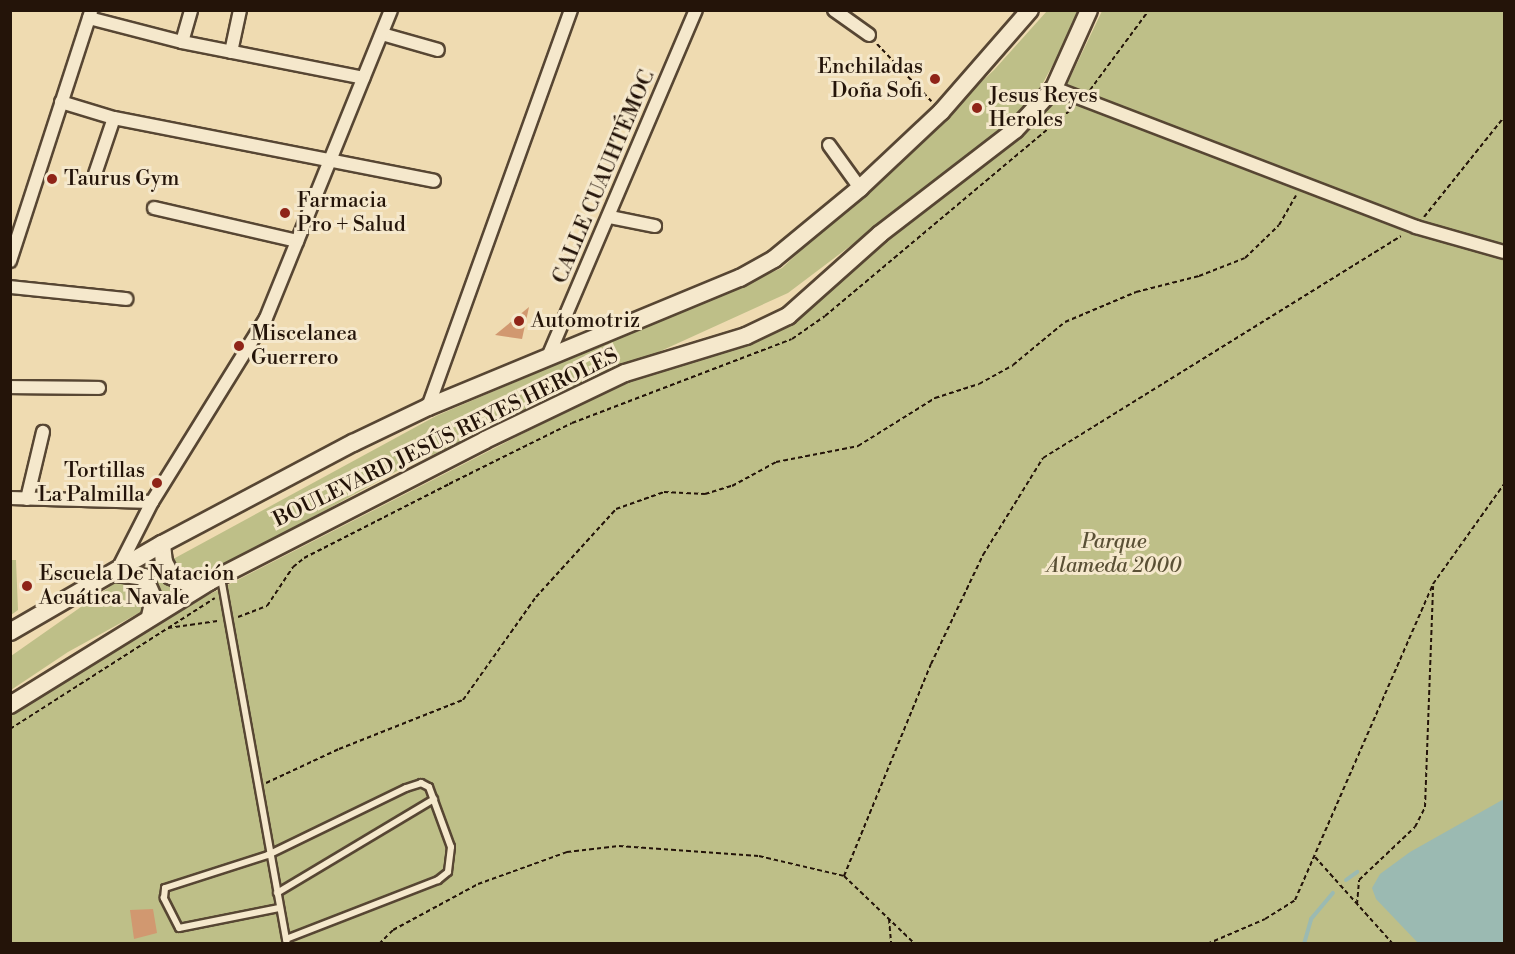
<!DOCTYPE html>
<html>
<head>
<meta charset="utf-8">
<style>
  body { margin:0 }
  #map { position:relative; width:1515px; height:954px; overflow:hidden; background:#efdbb1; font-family:"Libre Bodoni",serif }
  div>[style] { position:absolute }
  .green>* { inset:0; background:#bebf88 }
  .water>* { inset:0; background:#9bbab2 }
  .stream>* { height:4px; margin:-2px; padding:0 2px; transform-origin:2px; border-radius:2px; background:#9bbab2 }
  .building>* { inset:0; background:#d19870 }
  .path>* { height:2px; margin-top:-1px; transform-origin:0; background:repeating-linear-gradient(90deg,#241409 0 4.5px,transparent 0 7.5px) }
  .roads { filter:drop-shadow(2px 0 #574633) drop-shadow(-2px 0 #574633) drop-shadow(0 2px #574633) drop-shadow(0 -2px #574633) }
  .lane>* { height:6px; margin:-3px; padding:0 3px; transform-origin:3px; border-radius:3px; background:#f5e8cc }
  .street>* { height:12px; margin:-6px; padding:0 6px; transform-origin:6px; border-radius:6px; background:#f5e8cc }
  .secondary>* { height:16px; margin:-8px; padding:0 8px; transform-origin:8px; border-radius:8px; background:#f5e8cc }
  .dots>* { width:16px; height:16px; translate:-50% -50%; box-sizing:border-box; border:3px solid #f5e8cc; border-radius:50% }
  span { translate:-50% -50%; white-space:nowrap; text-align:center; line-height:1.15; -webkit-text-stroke:6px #f5e8cc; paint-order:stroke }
  .poi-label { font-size:21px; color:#241409 }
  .right { translate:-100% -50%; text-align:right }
  .left { translate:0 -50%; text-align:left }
  .street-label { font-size:21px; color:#241409 }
  .park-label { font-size:21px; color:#5a5035; font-style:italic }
  .frame { position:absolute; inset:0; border:12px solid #241409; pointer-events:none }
</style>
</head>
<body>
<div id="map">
  <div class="green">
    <i style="clip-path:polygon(1047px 11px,1082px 11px,1037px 94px,984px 145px,788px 293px,395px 472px,68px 652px,11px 690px,11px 656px,138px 567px,164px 564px,436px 416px,782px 268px,994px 70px)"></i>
    <i style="clip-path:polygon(1102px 11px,1504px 11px,1504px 943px,11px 944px,11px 713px,183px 608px,614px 387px,780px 329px,906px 216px,1013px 143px,1070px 78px)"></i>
    <i style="clip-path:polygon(11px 560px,16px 560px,18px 610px,11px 615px)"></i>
  </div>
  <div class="water">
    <i style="clip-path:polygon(1504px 799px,1504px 943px,1418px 943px,1376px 899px,1372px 888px,1380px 874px,1410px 852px)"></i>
  </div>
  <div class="stream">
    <i style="left:1346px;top:880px;width:14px;rotate:-36deg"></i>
    <i style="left:1304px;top:944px;width:26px;rotate:-74deg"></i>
    <i style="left:1311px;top:919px;width:34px;rotate:-50deg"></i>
  </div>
  <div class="building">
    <i style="clip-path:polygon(529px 307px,522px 339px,495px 335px)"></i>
    <i style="clip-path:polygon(153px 909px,157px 933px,134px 939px,130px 910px)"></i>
  </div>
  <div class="path">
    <i style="left:877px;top:44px;width:79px;rotate:46.5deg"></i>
    <i style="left:1090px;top:90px;width:99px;rotate:-53.6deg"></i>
    <i style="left:1424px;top:217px;width:128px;rotate:-51.3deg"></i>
    <i style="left:238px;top:617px;width:31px;rotate:-21deg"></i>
    <i style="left:267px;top:606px;width:47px;rotate:-56.3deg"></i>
    <i style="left:293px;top:567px;width:14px;rotate:-39deg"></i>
    <i style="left:304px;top:558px;width:163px;rotate:-27deg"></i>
    <i style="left:449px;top:484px;width:137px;rotate:-26.4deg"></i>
    <i style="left:572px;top:423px;width:235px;rotate:-20.9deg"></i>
    <i style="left:792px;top:339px;width:40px;rotate:-34.9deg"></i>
    <i style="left:825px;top:316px;width:322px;rotate:-40deg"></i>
    <i style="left:168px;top:628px;width:50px;rotate:-8deg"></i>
    <i style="left:10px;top:729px;width:243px;rotate:-32.6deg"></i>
    <i style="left:266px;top:783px;width:81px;rotate:-25deg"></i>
    <i style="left:339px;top:749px;width:133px;rotate:-21.6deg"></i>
    <i style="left:463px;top:700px;width:126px;rotate:-54.7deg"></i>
    <i style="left:536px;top:597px;width:119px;rotate:-47.7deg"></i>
    <i style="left:616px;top:509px;width:51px;rotate:-19.5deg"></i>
    <i style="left:664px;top:492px;width:41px;rotate:2.8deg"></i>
    <i style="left:705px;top:494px;width:28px;rotate:-17deg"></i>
    <i style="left:732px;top:486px;width:50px;rotate:-28.6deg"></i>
    <i style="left:776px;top:462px;width:84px;rotate:-11deg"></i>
    <i style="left:858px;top:446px;width:91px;rotate:-31.9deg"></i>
    <i style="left:935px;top:398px;width:46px;rotate:-17.7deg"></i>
    <i style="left:979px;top:384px;width:39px;rotate:-29deg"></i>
    <i style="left:1013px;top:365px;width:67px;rotate:-39.6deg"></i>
    <i style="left:1065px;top:322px;width:77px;rotate:-22.9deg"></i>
    <i style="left:1136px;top:292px;width:65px;rotate:-14.3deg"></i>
    <i style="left:1199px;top:276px;width:49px;rotate:-21.4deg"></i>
    <i style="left:1245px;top:258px;width:47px;rotate:-44.1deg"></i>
    <i style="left:1279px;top:225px;width:34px;rotate:-60deg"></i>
    <i style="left:1315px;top:857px;width:117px;rotate:48.1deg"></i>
    <i style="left:844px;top:876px;width:229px;rotate:-67.7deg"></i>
    <i style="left:931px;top:664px;width:121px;rotate:-64.5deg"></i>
    <i style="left:983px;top:555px;width:114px;rotate:-58.3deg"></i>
    <i style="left:1043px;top:458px;width:421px;rotate:-31.8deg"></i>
    <i style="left:1357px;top:904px;width:24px;rotate:-85deg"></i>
    <i style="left:1359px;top:880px;width:77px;rotate:-43.4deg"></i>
    <i style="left:1415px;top:827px;width:22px;rotate:-63deg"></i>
    <i style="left:1425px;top:807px;width:221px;rotate:-87.9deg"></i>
    <i style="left:889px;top:919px;width:25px;rotate:85deg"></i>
    <i style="left:379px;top:944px;width:20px;rotate:-45deg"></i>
    <i style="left:393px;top:930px;width:97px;rotate:-28.4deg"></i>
    <i style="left:478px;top:884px;width:95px;rotate:-19.8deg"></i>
    <i style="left:567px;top:852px;width:52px;rotate:-6.6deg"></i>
    <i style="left:619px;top:846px;width:140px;rotate:4.1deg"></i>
    <i style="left:759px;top:856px;width:87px;rotate:13.2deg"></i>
    <i style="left:844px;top:876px;width:98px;rotate:43.8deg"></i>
    <i style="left:1207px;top:944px;width:63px;rotate:-23.3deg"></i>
    <i style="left:1265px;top:919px;width:36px;rotate:-32deg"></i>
    <i style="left:1295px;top:900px;width:345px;rotate:-66.4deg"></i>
    <i style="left:1433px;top:584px;width:123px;rotate:-54.6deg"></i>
  </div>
  <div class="roads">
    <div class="lane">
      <i style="left:221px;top:578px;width:372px;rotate:79.8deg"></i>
      <i style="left:277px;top:893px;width:183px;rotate:-30.9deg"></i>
      <i style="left:279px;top:908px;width:102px;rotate:168.7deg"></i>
      <i style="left:179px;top:928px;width:34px;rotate:-117deg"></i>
      <i style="left:164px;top:898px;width:10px;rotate:-84deg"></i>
      <i style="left:165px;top:888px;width:108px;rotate:-17.8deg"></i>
      <i style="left:268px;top:855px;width:153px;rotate:-25.9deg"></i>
      <i style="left:406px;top:788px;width:16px;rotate:-18deg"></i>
      <i style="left:421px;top:783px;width:9px;rotate:27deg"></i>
      <i style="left:429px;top:787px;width:64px;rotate:69.9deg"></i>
      <i style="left:451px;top:847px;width:25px;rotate:97deg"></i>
      <i style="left:448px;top:872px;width:13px;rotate:141deg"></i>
      <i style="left:438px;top:880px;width:163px;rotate:158.8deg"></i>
    </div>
    <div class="street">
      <i style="left:834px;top:10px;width:43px;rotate:35.5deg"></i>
      <i style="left:89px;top:18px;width:96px;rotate:14.5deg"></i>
      <i style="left:182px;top:42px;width:185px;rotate:11.2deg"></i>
      <i style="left:382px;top:34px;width:58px;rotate:15.9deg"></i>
      <i style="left:182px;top:42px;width:33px;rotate:-74deg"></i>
      <i style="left:231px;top:52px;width:43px;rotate:-77.9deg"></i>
      <i style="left:1054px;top:88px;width:388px;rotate:21deg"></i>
      <i style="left:1416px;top:227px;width:91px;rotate:15.9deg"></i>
      <i style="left:61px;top:102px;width:55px;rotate:16.8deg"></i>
      <i style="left:114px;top:118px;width:326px;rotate:11.1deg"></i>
      <i style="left:829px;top:145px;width:53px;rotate:54.2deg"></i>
      <i style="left:95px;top:174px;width:59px;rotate:-71.3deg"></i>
      <i style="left:154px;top:208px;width:147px;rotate:13deg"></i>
      <i style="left:610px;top:217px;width:46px;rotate:11.3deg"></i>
      <i style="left:10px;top:261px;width:262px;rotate:-72deg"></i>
      <i style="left:10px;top:287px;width:117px;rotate:5.9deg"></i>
      <i style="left:547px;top:359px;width:379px;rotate:-66.9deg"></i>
      <i style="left:10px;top:387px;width:89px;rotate:0.6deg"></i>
      <i style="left:428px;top:407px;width:422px;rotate:-70.2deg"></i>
      <i style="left:10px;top:498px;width:142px;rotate:1.6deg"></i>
      <i style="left:27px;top:499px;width:69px;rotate:-76.6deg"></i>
      <i style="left:118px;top:569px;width:75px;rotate:-63.1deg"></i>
      <i style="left:152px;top:502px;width:216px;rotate:-58.2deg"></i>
      <i style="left:266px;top:318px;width:332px;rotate:-67.9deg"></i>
    </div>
    <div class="secondary">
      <i style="left:162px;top:544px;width:18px;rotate:84deg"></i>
      <i style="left:164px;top:562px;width:16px;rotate:63deg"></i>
      <i style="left:171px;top:576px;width:13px;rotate:23deg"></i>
      <i style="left:183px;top:581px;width:26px;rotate:2deg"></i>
      <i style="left:116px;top:573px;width:28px;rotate:8deg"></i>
      <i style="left:144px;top:577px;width:24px;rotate:66deg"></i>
      <i style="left:154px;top:599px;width:18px;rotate:103deg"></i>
      <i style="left:10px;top:632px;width:176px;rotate:-30.1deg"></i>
      <i style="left:162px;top:544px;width:216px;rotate:-27.9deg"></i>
      <i style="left:353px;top:443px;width:83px;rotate:-25.6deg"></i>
      <i style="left:428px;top:407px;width:338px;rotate:-22.5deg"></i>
      <i style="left:740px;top:278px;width:39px;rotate:-29deg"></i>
      <i style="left:774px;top:259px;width:112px;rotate:-39.5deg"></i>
      <i style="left:860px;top:188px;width:111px;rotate:-43.2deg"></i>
      <i style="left:941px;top:112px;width:135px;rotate:-48.9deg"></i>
      <i style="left:10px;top:705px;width:234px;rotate:-31.7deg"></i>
      <i style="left:209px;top:582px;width:310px;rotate:-27.2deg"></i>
      <i style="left:485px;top:440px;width:155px;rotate:-25.6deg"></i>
      <i style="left:625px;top:373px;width:127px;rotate:-17deg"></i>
      <i style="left:746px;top:336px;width:47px;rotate:-25.5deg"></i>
      <i style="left:788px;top:316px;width:123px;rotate:-41.7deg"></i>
      <i style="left:880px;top:234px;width:170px;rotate:-37.6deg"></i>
      <i style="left:1015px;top:130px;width:57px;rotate:-47.1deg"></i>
      <i style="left:1054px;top:88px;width:85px;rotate:-65.8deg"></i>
    </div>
  </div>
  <div class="dots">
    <i style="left:935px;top:79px;background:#8f2418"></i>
    <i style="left:977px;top:108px;background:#8f2418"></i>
    <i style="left:52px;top:179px;background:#8f2418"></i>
    <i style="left:285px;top:213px;background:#8f2418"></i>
    <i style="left:519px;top:321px;background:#8f2418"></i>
    <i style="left:239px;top:346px;background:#8f2418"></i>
    <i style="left:157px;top:483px;background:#8f2418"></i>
    <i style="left:27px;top:586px;background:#8f2418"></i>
  </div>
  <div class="poi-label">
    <span class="right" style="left:923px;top:79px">Enchiladas<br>Doña Sofi</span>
    <span class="left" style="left:989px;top:108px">Jesus Reyes<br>Heroles</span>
    <span class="left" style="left:64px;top:179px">Taurus Gym</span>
    <span class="left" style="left:297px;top:213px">Farmacia<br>Pro + Salud</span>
    <span class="left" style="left:531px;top:321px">Automotriz</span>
    <span class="left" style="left:251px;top:346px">Miscelanea<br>Guerrero</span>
    <span class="right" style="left:145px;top:483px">Tortillas<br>La Palmilla</span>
    <span class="left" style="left:39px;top:586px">Escuela De Natación<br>Acuática Navale</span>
  </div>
  <div class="street-label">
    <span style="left:604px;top:177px;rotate:-67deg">CALLE CUAUHTÉMOC</span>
    <span style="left:446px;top:438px;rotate:-26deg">BOULEVARD JESÚS REYES HEROLES</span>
  </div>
  <div class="park-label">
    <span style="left:1114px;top:554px">Parque<br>Alameda 2000</span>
  </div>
  <div class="frame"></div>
</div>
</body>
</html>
